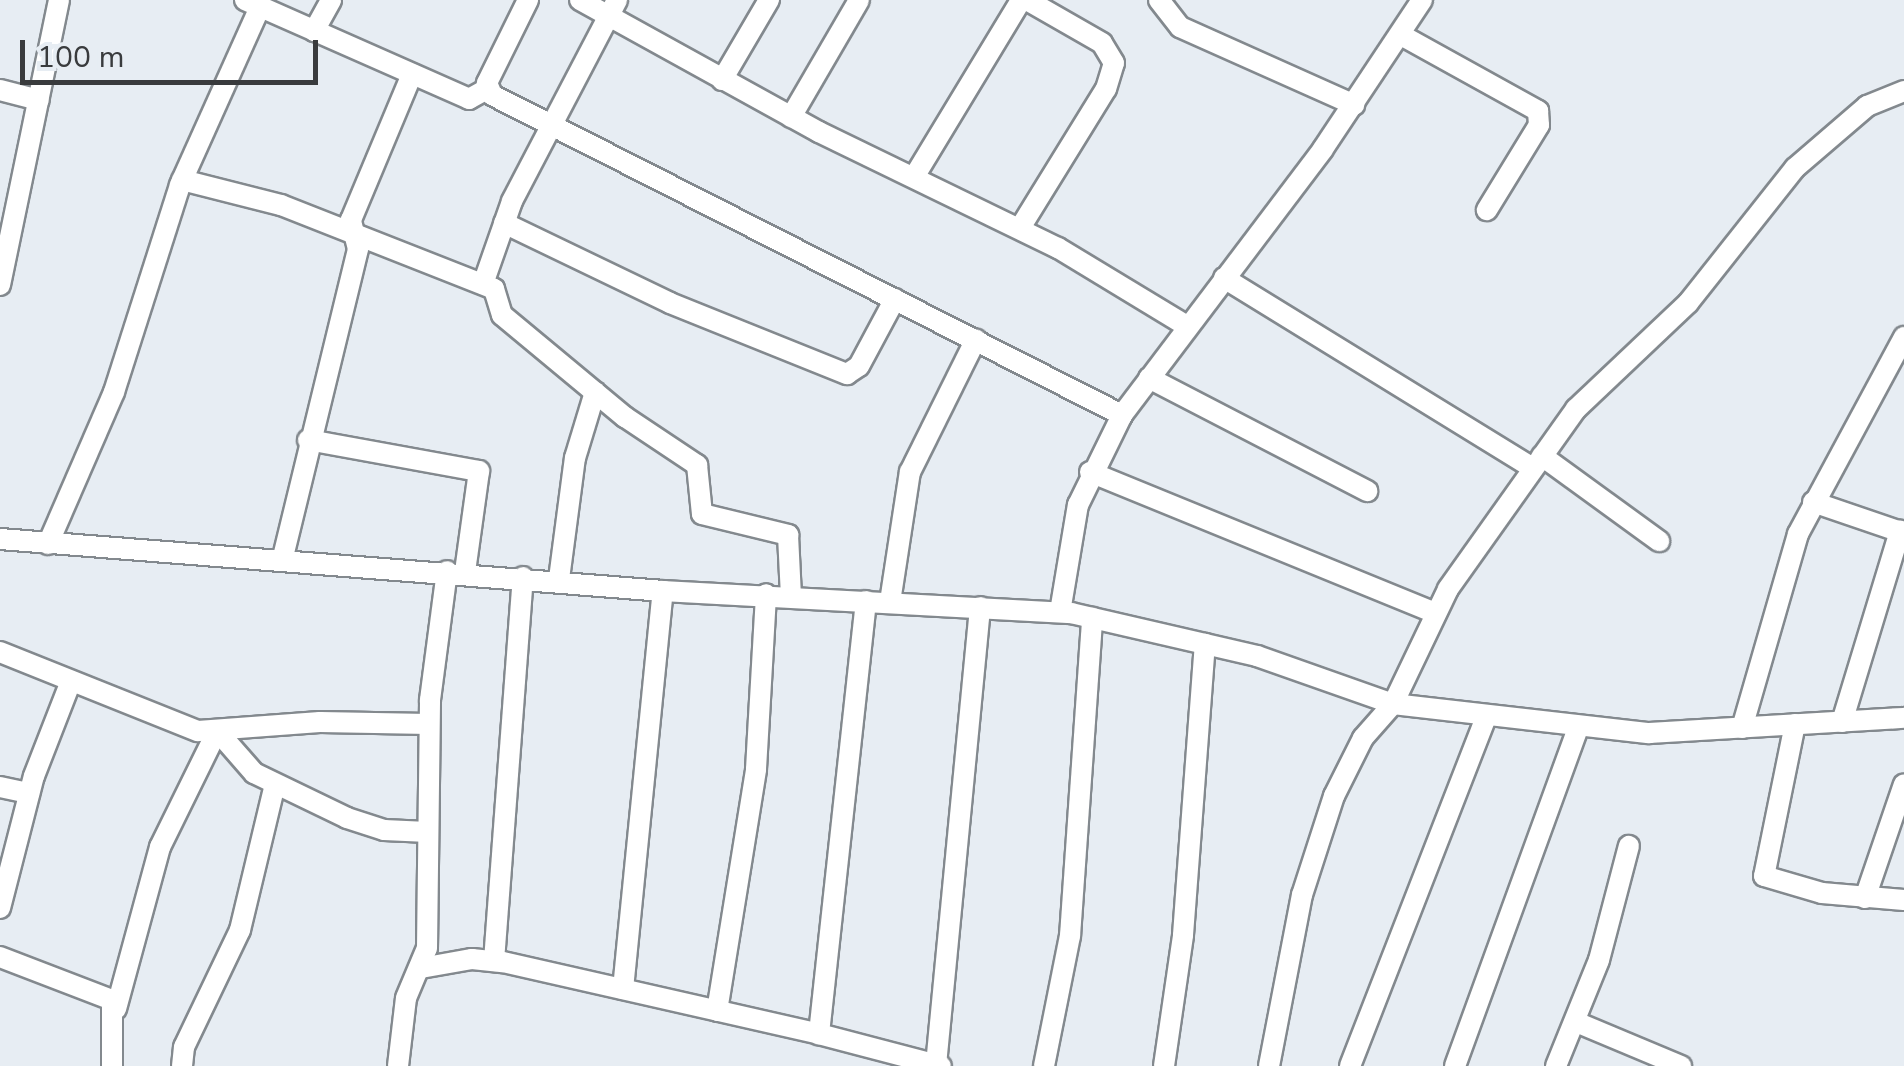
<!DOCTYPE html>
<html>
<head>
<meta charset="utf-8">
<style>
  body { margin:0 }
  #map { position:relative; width:1904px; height:1066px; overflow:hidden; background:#e7edf3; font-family:"Nunito Sans",sans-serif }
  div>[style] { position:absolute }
  .roads { filter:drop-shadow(2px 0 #83898e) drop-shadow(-2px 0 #83898e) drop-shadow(0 2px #83898e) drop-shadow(0 -2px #83898e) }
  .street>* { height:20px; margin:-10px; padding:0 10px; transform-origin:10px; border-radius:10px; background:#fff }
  span { translate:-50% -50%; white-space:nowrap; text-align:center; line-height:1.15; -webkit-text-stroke:10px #e7edf3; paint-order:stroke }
  .scale { position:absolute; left:20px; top:40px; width:298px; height:45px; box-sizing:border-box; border:5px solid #393b3d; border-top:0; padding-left:12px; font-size:30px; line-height:35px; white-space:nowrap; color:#393b3d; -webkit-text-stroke:8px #e7edf3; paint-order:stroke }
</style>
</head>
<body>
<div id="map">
  <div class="roads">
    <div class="street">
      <i style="left:245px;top:0;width:245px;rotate:23.8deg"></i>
      <i style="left:469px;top:99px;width:21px;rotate:-29deg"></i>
      <i style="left:528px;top:0;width:93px;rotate:116.3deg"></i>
      <i style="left:487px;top:83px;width:13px;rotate:67deg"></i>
      <i style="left:492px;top:95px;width:707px;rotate:26.93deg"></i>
      <i style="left:580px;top:0;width:273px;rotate:28.9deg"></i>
      <i style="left:819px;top:132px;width:266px;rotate:25.9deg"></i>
      <i style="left:1058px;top:248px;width:151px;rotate:31.2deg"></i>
      <i style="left:1159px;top:0;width:34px;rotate:52deg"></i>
      <i style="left:1180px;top:27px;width:191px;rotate:24.1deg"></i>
      <i style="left:314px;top:31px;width:35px;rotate:-61deg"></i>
      <i style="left:1401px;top:35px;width:157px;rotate:29deg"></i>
      <i style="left:1538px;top:111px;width:14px;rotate:86deg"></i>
      <i style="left:1539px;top:125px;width:100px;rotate:121.5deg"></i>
      <i style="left:722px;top:80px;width:93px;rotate:-59.6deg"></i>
      <i style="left:0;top:90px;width:40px;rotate:14.4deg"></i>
      <i style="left:791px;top:117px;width:135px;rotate:-59.8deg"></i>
      <i style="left:914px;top:177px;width:207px;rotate:-58.8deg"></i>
      <i style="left:182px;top:180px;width:102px;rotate:14.2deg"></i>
      <i style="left:281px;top:205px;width:229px;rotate:21.5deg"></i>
      <i style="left:494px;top:289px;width:27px;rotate:73deg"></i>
      <i style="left:502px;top:315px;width:160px;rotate:39.7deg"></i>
      <i style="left:625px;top:417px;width:87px;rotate:33.7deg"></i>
      <i style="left:697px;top:465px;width:49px;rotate:84.2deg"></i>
      <i style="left:702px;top:514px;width:89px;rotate:13.7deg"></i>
      <i style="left:788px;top:535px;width:61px;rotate:87.2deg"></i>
      <i style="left:504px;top:223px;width:184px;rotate:25.7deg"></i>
      <i style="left:670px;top:303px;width:191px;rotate:21.9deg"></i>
      <i style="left:847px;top:374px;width:14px;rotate:-34deg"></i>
      <i style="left:859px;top:366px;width:76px;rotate:-61.8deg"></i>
      <i style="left:1020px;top:228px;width:163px;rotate:-58.3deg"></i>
      <i style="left:1106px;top:89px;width:27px;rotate:-73deg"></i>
      <i style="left:1114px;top:63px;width:23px;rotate:-121deg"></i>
      <i style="left:1102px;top:43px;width:86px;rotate:-150.2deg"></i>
      <i style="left:1224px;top:278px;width:363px;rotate:31.6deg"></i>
      <i style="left:483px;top:284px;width:88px;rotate:-70.7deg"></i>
      <i style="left:512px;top:201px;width:227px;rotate:-62.4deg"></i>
      <i style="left:0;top:285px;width:291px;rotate:-78.3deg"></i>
      <i style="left:1149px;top:378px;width:246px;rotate:27.4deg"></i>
      <i style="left:308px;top:440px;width:174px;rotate:10.3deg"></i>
      <i style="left:479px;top:471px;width:102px;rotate:97.9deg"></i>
      <i style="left:1542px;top:456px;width:145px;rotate:36deg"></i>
      <i style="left:1090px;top:472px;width:373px;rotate:22.2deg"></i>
      <i style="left:1813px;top:502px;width:96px;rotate:18.8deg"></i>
      <i style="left:0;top:539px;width:665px;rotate:4.48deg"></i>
      <i style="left:663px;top:591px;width:409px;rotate:3.1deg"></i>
      <i style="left:1071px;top:613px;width:191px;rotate:13deg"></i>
      <i style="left:1257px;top:656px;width:144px;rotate:19.4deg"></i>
      <i style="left:1393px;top:704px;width:127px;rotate:-64.4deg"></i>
      <i style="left:1448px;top:589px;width:221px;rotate:-54.6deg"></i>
      <i style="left:1576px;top:409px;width:154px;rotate:-43.4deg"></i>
      <i style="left:1688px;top:303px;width:172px;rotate:-51.6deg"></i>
      <i style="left:1795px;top:168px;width:95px;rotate:-40.7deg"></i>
      <i style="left:1867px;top:106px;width:40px;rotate:-22deg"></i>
      <i style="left:48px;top:544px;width:166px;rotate:-66.5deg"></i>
      <i style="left:114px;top:392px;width:217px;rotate:-72.3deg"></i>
      <i style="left:180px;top:185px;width:195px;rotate:-65.8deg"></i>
      <i style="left:282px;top:561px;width:321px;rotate:-76.3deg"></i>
      <i style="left:358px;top:249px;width:30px;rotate:-104deg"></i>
      <i style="left:351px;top:220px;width:158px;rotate:-67.3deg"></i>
      <i style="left:559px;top:579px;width:122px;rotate:-82.5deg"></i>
      <i style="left:575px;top:458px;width:69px;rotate:-73.1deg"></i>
      <i style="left:866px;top:601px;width:436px;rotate:96.2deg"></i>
      <i style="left:819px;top:1034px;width:126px;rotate:14.7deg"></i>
      <i style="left:890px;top:602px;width:132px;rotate:-81.3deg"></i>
      <i style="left:910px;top:472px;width:148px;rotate:-63.6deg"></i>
      <i style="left:1060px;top:612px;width:109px;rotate:-80.5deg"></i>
      <i style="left:1078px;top:505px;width:100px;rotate:-63.9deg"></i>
      <i style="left:1122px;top:415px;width:333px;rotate:-52.9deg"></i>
      <i style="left:1323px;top:149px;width:179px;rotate:-56.4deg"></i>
      <i style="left:0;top:652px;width:213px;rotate:21.8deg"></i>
      <i style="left:198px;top:731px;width:122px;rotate:-4.2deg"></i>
      <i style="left:320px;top:722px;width:109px;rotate:1.1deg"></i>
      <i style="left:1842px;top:722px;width:200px;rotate:-73.1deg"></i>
      <i style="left:1795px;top:724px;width:155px;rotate:101.5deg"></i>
      <i style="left:1764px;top:876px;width:60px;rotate:16.3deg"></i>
      <i style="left:1822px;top:893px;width:82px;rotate:4.9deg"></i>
      <i style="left:1742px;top:728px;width:202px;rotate:-73.9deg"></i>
      <i style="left:1798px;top:534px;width:224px;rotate:-61.7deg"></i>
      <i style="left:220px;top:734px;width:52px;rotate:48.9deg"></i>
      <i style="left:254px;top:773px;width:103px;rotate:25.8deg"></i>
      <i style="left:347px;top:818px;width:39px;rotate:18deg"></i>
      <i style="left:384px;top:830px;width:44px;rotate:2.6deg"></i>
      <i style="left:0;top:787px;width:30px;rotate:12deg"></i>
      <i style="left:1865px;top:898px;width:120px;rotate:-71.1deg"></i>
      <i style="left:0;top:908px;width:136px;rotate:-75.6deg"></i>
      <i style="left:34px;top:776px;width:102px;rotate:-68.7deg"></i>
      <i style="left:0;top:957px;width:120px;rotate:21deg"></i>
      <i style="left:112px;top:1000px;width:66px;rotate:90deg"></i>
      <i style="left:494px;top:961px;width:385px;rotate:-85.7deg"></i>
      <i style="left:421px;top:968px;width:52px;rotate:-10deg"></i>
      <i style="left:472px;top:959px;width:31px;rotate:6deg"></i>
      <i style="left:503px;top:962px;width:324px;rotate:12.8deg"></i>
      <i style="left:623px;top:989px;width:400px;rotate:-84.3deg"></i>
      <i style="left:116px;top:1009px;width:168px;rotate:-74.8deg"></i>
      <i style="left:160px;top:847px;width:127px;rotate:-63.8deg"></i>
      <i style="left:717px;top:1011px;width:245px;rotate:-80.8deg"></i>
      <i style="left:756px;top:769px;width:175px;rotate:-86.7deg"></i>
      <i style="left:1576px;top:1022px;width:114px;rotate:22.7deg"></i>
      <i style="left:936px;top:1065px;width:460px;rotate:-84.5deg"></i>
      <i style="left:182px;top:1066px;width:19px;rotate:-84deg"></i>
      <i style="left:184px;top:1047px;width:130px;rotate:-64.4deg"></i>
      <i style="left:240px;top:930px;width:150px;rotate:-76.5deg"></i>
      <i style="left:398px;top:1066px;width:68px;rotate:-83.3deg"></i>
      <i style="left:406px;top:998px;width:54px;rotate:-67.2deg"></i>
      <i style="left:427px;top:948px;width:248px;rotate:-89.3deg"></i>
      <i style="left:430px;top:700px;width:130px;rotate:-82.5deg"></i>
      <i style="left:1044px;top:1066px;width:133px;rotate:-78.7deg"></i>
      <i style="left:1070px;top:936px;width:319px;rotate:-86deg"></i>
      <i style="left:1164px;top:1066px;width:132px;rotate:-81.7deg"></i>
      <i style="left:1183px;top:935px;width:292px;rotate:-85.7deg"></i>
      <i style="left:1269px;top:1066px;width:174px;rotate:-79.1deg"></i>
      <i style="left:1302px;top:895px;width:104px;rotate:-72.1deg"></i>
      <i style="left:1334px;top:796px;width:65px;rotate:-63.4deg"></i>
      <i style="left:1363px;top:738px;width:45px;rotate:-48.6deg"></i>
      <i style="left:1393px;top:704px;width:258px;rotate:6.5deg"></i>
      <i style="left:1649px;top:733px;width:255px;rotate:-3.4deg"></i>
      <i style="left:1350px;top:1066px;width:375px;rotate:-68.7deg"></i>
      <i style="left:1455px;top:1066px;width:362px;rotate:-70deg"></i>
      <i style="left:1556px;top:1066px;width:114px;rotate:-67.9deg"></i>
      <i style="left:1599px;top:960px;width:118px;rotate:-75.3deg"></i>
    </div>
  </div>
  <div class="scale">100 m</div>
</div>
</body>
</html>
